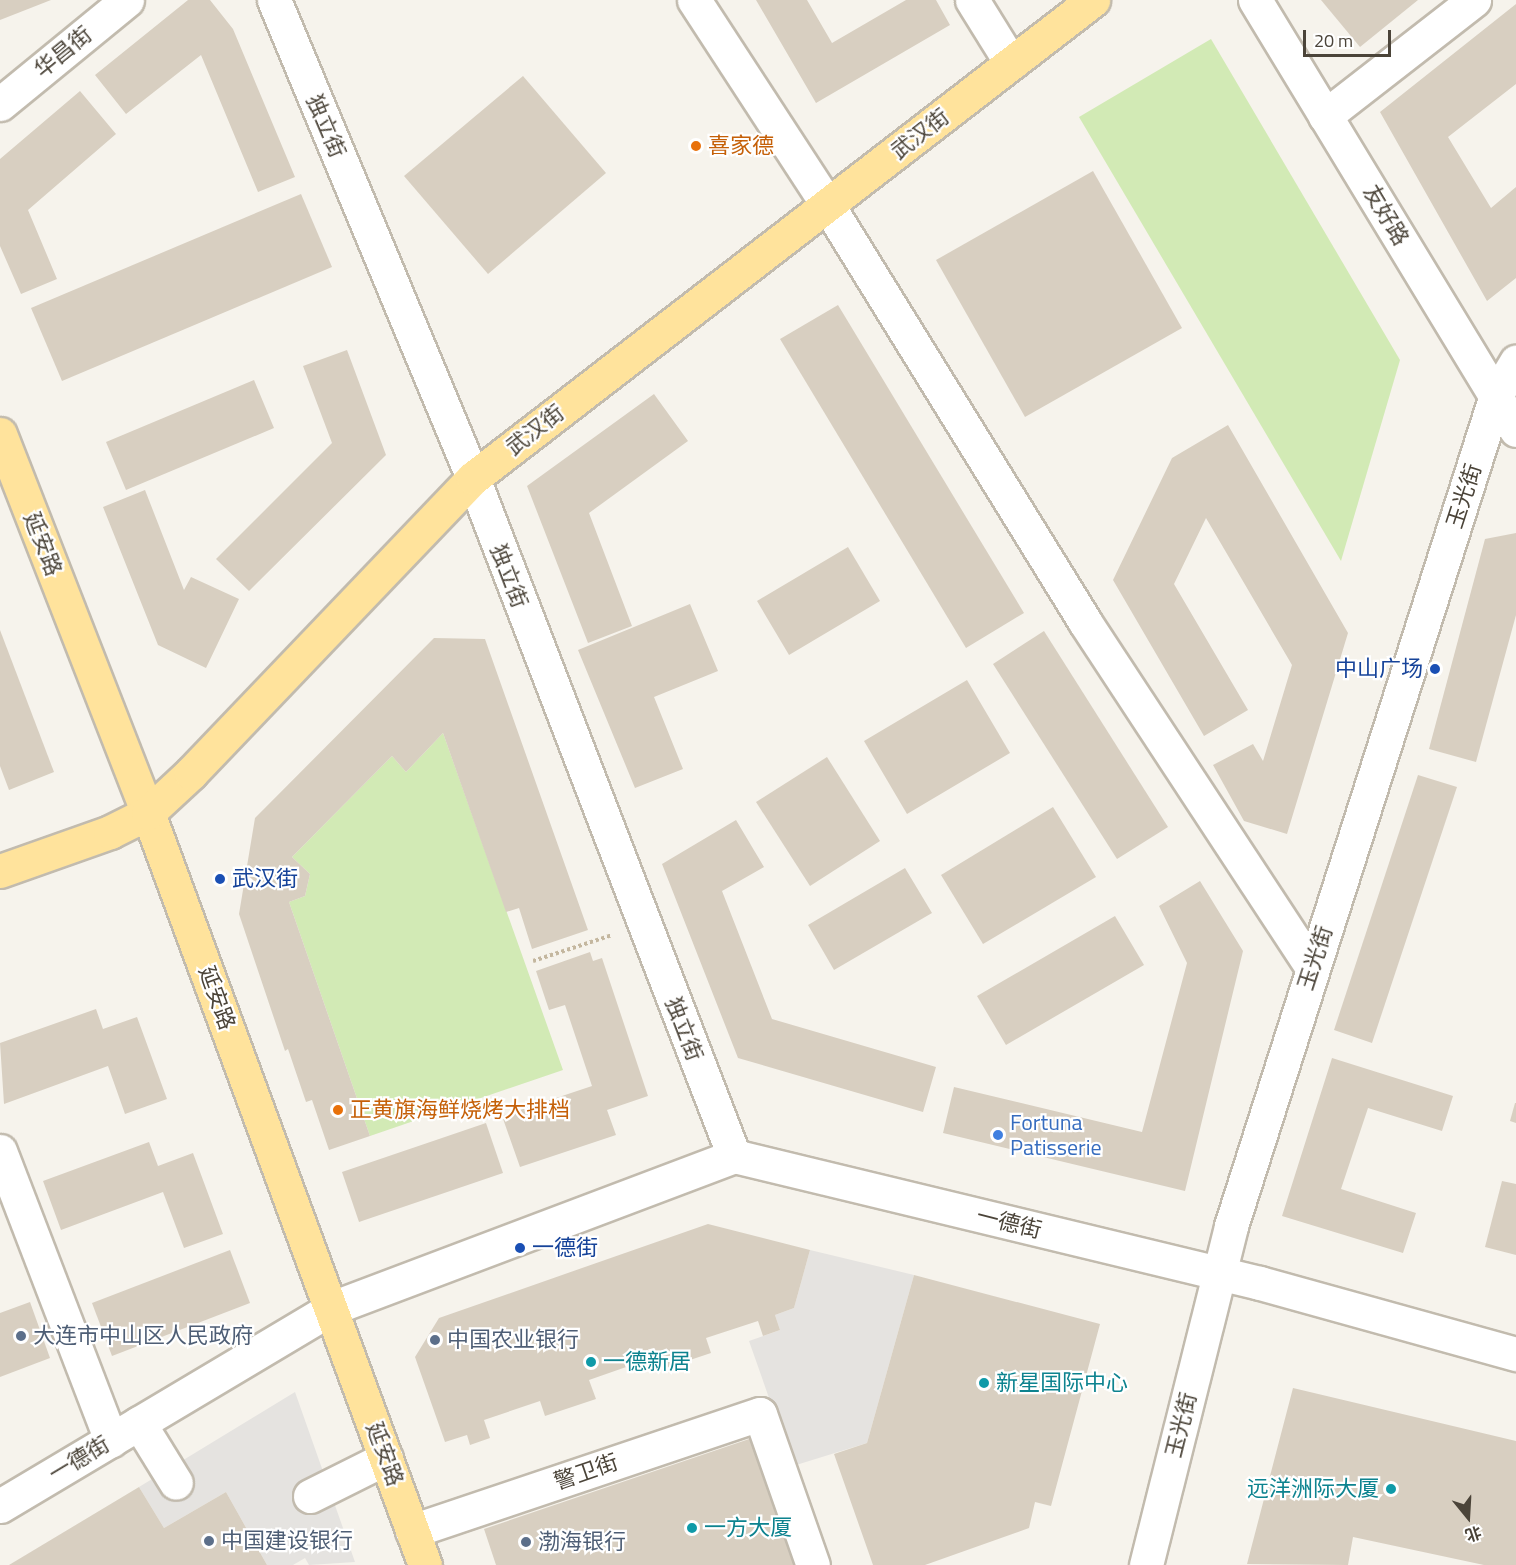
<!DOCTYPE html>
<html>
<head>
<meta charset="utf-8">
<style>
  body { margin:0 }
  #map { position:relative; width:1516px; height:1565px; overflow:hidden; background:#f6f3ec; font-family:"Titillium Web","Noto Sans SC",sans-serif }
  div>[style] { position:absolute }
  .green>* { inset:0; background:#d2eab5 }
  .parking>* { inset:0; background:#e5e3e0 }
  .building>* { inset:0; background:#d8cfc1 }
  .path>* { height:4px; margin-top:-2px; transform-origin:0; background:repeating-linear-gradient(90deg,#c4b79f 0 3px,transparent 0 6px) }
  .roads { filter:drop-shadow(2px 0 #c2bbae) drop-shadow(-2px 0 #c2bbae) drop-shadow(0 2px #c2bbae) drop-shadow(0 -2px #c2bbae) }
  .minor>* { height:33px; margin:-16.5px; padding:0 16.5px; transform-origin:16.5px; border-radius:16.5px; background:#fff }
  .major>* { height:33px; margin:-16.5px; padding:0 16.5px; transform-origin:16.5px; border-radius:16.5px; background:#ffe39c }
  .dots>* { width:16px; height:16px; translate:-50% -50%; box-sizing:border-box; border:3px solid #fff; border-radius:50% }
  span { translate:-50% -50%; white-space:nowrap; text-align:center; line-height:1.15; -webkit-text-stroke:4.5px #fff; paint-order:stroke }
  .street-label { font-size:22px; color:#4b4439 }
  .food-label { font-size:22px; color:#c56008 }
  .left { translate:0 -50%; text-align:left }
  .transit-label { font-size:22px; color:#164399 }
  .right { translate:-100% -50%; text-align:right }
  .shop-label { font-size:22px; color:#366cbe }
  .service-label { font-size:22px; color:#4e5e75 }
  .culture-label { font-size:22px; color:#0d838f }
  .north { position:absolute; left:1438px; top:1487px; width:60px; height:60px; -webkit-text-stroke:4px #fff; paint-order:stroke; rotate:162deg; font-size:16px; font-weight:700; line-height:24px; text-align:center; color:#4b4439 }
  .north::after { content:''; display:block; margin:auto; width:21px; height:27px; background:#4b4439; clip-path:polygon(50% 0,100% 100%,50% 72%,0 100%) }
  .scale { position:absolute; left:1303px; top:30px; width:88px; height:27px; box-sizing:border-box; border:3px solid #4b4439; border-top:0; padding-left:8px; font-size:18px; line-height:21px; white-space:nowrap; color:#4b4439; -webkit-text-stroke:4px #fff; paint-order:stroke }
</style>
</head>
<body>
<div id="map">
  <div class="green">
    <i style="clip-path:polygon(1211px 39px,1400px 360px,1341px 561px,1079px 117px)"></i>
    <i style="clip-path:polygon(443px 733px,563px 1070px,370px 1136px,289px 902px,305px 896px,310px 874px,292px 857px,392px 756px,406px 772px)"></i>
  </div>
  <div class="parking">
    <i style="clip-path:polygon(810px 1250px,914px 1275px,867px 1443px,793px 1466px,749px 1341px,780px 1330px,775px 1315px,794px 1308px)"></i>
    <i style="clip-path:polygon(295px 1392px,355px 1562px,309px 1565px,305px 1558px,293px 1565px,267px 1565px,226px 1492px,164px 1528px,139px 1487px)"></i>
  </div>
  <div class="building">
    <i style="clip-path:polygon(0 0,51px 0,0 20px)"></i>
    <i style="clip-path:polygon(188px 0,210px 0,233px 29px,295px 177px,258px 192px,201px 55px,126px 114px,95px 75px)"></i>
    <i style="clip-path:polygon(756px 0,807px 0,832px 43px,906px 0,936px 0,950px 25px,816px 103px)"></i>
    <i style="clip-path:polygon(1321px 0,1418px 0,1360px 47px)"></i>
    <i style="clip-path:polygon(1516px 4px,1516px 84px,1448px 137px,1491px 208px,1516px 187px,1516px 278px,1487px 301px,1380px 112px)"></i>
    <i style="clip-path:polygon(523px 76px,606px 173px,488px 274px,404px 176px)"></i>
    <i style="clip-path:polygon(80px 91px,116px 134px,28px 210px,57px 279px,21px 294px,0 246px,0 159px)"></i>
    <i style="clip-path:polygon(1093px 171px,1182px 328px,1025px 417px,936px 260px)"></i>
    <i style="clip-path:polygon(301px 194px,332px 267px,62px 381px,31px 308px)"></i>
    <i style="clip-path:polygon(838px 305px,1024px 613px,966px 648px,780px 339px)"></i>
    <i style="clip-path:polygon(347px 350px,386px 455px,249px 591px,216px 559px,332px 443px,303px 366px)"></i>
    <i style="clip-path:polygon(254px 380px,274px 428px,126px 490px,106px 442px)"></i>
    <i style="clip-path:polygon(654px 394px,688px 441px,589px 513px,632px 626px,588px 643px,527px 486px)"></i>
    <i style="clip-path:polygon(1228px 425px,1348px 633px,1287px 834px,1244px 821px,1213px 765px,1253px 744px,1263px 761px,1292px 665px,1206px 518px,1174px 584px,1248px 710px,1204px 736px,1113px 580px,1172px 458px)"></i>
    <i style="clip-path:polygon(145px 490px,184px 590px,191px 577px,239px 599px,206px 668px,158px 645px,103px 507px)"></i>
    <i style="clip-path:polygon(1516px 533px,1516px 615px,1476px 762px,1429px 749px,1485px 539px)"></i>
    <i style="clip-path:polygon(848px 547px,880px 601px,789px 655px,757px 601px)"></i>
    <i style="clip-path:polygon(690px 604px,718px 671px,654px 697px,683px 769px,635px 788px,578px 650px)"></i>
    <i style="clip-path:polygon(0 630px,54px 772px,9px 790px,0 766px)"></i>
    <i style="clip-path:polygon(1044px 631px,1168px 827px,1117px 859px,993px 664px)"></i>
    <i style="clip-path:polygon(434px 638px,485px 639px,588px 930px,532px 949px,519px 908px,506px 912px,443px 733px,406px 772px,392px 756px,292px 857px,310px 874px,305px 896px,289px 902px,370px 1136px,329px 1150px,312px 1100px,306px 1102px,288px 1049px,285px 1051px,239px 914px,255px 818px)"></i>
    <i style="clip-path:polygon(967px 680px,1010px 753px,907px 814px,864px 741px)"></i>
    <i style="clip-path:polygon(827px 757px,880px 841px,810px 886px,756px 802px)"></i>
    <i style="clip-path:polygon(1418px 775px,1457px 787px,1372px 1043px,1334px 1030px)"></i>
    <i style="clip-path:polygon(1053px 807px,1096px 877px,983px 944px,941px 875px)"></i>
    <i style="clip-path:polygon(736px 820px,764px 867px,722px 891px,772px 1019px,936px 1067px,923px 1112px,738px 1058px,662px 864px)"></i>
    <i style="clip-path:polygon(905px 868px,932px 913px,834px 970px,808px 925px)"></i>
    <i style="clip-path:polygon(1200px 881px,1243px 951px,1185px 1191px,943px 1133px,954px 1087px,1142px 1132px,1187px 963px,1159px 906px)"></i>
    <i style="clip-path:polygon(1115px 916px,1144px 965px,1006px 1045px,977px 996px)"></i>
    <i style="clip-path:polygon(590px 952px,593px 961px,602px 958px,648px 1096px,607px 1110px,616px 1135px,520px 1167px,502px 1116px,592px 1086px,565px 1005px,549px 1010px,536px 971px)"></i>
    <i style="clip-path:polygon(96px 1009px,103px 1029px,137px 1017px,167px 1099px,125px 1114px,108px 1066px,4px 1104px,0 1043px)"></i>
    <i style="clip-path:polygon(1332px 1058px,1453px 1096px,1442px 1131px,1368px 1108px,1341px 1189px,1416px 1213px,1403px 1253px,1282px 1216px)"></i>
    <i style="clip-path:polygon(1515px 1103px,1516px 1103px,1516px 1123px,1510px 1121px)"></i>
    <i style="clip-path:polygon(486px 1123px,503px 1173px,359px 1222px,342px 1172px)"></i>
    <i style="clip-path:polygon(149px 1142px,158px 1166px,193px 1153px,223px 1234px,184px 1248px,163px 1192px,61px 1230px,43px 1181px)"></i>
    <i style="clip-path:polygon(1502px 1181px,1516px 1184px,1516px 1255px,1485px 1247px)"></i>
    <i style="clip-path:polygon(708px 1224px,810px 1250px,794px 1308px,775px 1315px,780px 1330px,763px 1336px,758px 1321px,706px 1338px,711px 1353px,654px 1372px,649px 1359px,589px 1380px,596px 1399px,545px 1416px,540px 1401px,484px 1420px,490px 1438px,470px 1445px,467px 1435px,445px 1442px,415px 1357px,439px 1318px)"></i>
    <i style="clip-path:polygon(230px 1250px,250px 1303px,112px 1356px,92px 1303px)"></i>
    <i style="clip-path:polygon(914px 1275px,1100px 1324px,1051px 1506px,1035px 1502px,1029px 1528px,925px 1565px,873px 1565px,834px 1454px,867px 1443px)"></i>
    <i style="clip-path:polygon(30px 1302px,50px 1358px,0 1377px,0 1313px)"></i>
    <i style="clip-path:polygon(1293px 1388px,1516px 1441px,1516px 1565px,1484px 1565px,1353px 1537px,1348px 1565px,1247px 1564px)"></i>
    <i style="clip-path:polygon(758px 1436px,802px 1565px,496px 1565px,484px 1529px)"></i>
    <i style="clip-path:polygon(139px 1487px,164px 1528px,226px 1492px,267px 1565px,9px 1565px)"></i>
  </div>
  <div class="path">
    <i style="left:533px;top:961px;width:83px;rotate:-18.2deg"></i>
  </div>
  <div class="roads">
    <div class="minor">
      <i style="left:274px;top:0;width:518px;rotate:67.4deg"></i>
      <i style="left:473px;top:478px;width:727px;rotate:68.95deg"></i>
      <i style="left:694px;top:0;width:244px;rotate:56.9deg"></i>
      <i style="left:827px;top:204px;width:491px;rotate:58.3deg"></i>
      <i style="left:1085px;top:622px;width:414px;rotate:56.7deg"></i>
      <i style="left:972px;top:0;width:74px;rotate:58.2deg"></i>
      <i style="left:1255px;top:0;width:503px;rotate:58.74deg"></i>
      <i style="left:0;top:104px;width:164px;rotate:-39.3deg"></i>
      <i style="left:1325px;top:116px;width:189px;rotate:-37.9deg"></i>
      <i style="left:0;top:1151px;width:310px;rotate:69deg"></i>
      <i style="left:139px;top:1423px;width:70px;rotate:58.3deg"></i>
      <i style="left:310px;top:1496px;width:85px;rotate:-26.6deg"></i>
      <i style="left:0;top:1506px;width:387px;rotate:-30.8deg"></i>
      <i style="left:332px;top:1308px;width:430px;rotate:-20.7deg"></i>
      <i style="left:734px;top:1156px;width:541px;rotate:13.57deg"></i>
      <i style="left:1260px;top:1283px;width:266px;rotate:15.5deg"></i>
      <i style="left:412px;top:1531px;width:367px;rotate:-18.6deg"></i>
      <i style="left:760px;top:1414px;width:160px;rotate:70.7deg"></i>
      <i style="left:1146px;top:1565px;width:349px;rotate:-75.9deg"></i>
      <i style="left:1231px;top:1226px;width:872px;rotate:-72.31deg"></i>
      <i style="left:1496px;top:395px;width:39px;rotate:-59deg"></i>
    </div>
    <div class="major">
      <i style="left:0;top:434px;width:407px;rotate:68.7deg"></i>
      <i style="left:148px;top:813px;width:801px;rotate:69.78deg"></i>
      <i style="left:0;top:871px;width:117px;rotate:-19.5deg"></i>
      <i style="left:110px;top:832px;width:42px;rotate:-26.6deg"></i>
      <i style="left:148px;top:813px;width:59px;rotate:-42.9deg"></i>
      <i style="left:191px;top:773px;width:408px;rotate:-46.3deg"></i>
      <i style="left:473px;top:478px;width:783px;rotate:-37.63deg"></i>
    </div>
  </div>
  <div class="dots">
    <i style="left:696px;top:146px;background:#e8710a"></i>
    <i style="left:1435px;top:669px;background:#1a4fb4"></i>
    <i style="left:220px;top:879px;background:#1a4fb4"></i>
    <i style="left:338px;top:1110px;background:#e8710a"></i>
    <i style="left:998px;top:1135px;background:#3f7fe0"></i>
    <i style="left:520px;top:1248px;background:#1a4fb4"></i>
    <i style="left:21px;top:1336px;background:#5c6f8a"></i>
    <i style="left:435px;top:1340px;background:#5c6f8a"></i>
    <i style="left:591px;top:1362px;background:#0f9aa8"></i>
    <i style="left:984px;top:1383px;background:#0f9aa8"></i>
    <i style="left:1391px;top:1489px;background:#0f9aa8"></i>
    <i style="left:692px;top:1528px;background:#0f9aa8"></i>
    <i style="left:209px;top:1541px;background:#5c6f8a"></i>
    <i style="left:526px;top:1542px;background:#5c6f8a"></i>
  </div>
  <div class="street-label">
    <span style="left:63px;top:52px;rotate:-39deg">华昌街</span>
    <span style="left:326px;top:126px;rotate:67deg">独立街</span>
    <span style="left:920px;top:134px;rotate:-38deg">武汉街</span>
    <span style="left:1386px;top:215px;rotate:59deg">友好路</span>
    <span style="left:535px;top:430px;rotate:-38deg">武汉街</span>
    <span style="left:1464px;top:496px;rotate:-72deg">玉光街</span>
    <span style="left:43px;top:544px;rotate:69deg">延安路</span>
    <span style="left:509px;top:576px;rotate:69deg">独立街</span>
    <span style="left:1315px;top:958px;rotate:-72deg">玉光街</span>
    <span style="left:217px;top:998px;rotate:70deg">延安路</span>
    <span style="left:684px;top:1029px;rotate:69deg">独立街</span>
    <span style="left:1009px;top:1223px;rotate:14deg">一德街</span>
    <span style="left:1181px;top:1425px;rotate:-76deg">玉光街</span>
    <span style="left:385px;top:1454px;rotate:70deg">延安路</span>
    <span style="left:79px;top:1459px;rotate:-31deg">一德街</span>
    <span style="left:586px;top:1472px;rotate:-19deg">警卫街</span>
  </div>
  <div class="food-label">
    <span class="left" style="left:708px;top:146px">喜家德</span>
    <span class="left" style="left:350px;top:1110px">正黄旗海鲜烧烤大排档</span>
  </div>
  <div class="transit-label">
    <span class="right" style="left:1423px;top:669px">中山广场</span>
    <span class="left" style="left:232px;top:879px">武汉街</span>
    <span class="left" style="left:532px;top:1248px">一德街</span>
  </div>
  <div class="shop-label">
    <span class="left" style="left:1010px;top:1135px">Fortuna<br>Patisserie</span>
  </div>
  <div class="service-label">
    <span class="left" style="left:33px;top:1336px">大连市中山区人民政府</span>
    <span class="left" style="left:447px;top:1340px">中国农业银行</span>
    <span class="left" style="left:221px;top:1541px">中国建设银行</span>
    <span class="left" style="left:538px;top:1542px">渤海银行</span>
  </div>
  <div class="culture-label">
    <span class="left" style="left:603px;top:1362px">一德新居</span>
    <span class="left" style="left:996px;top:1383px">新星国际中心</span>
    <span class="right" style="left:1379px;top:1489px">远洋洲际大厦</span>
    <span class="left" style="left:704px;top:1528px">一方大厦</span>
  </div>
  <div class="north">北</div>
  <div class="scale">20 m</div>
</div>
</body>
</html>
